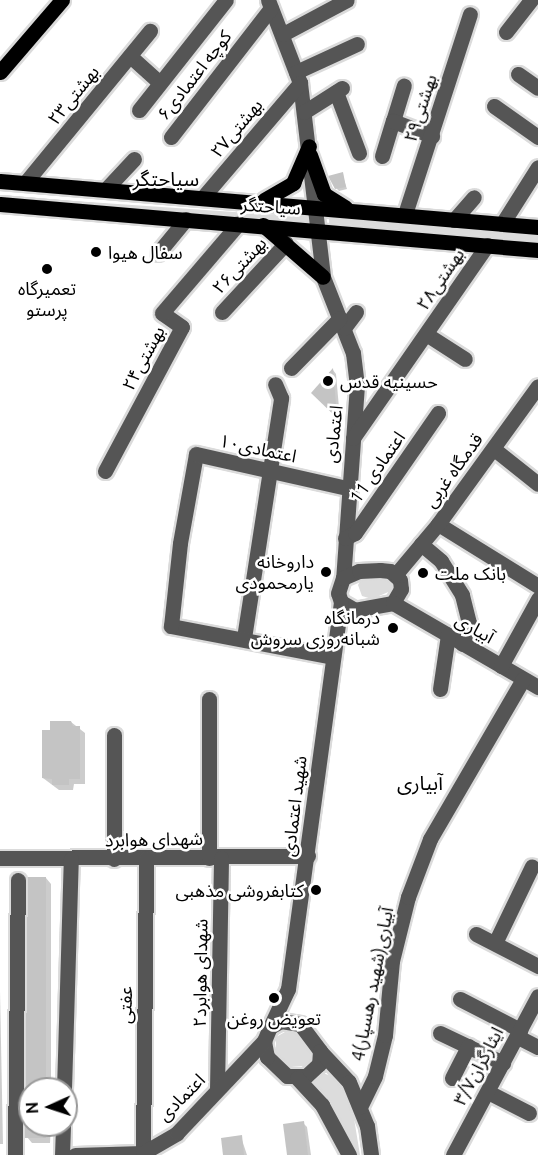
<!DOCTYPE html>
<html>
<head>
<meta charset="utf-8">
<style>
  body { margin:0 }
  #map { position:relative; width:538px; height:1155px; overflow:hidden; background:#fff; font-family:Ubuntu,"Noto Sans Arabic",sans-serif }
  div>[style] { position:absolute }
  .green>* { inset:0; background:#dcdcdc }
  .shadow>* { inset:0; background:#0003 }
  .building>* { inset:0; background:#c4c4c4 }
  .roads { filter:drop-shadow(2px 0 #dbdbdb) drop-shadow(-2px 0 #dbdbdb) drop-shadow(0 2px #dbdbdb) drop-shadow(0 -2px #dbdbdb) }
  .minor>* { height:15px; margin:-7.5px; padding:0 7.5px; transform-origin:7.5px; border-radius:7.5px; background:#555 }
  .major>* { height:15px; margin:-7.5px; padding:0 7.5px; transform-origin:7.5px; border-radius:7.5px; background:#000 }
  .dots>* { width:16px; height:16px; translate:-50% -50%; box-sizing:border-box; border:3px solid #fff; border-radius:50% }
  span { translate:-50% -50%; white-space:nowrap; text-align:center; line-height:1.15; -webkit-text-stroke:5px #fff; paint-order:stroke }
  .street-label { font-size:18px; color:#000 }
  .poi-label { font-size:18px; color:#000 }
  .left { translate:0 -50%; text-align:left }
  .right { translate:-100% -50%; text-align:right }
  .neighbourhood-label { font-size:20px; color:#000 }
  .north { position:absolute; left:18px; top:1077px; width:60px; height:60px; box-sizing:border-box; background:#fff; border:2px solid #999; border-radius:50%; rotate:267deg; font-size:16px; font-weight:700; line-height:24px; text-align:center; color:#000 }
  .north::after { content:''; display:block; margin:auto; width:21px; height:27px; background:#000; clip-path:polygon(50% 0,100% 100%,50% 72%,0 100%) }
</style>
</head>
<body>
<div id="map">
  <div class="green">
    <i style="clip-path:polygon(0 195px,74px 201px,308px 217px,307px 221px,211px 215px,0 200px)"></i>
    <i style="clip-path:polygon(329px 218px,502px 230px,538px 234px,538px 241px,329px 223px)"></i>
    <i style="clip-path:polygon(374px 576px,388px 577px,393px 590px,372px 599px,362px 596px,358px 585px,361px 579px)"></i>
    <i style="clip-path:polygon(285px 1032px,296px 1033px,309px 1047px,311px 1059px,305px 1066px,290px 1067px,276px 1052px,276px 1037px)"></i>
    <i style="clip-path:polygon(320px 1072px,334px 1077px,352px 1106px,360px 1155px,355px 1155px,341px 1123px,316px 1089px,313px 1082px)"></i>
  </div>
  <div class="shadow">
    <i style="clip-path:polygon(342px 174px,347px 189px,339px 191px,336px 188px)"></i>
    <i style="clip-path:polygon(333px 370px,336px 374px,340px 419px,313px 393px)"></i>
    <i style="clip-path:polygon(71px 722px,85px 733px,85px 784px,74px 784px,73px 790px,59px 790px,43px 778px,52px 732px)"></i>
    <i style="clip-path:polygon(28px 878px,46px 878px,51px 884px,51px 1089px,30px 1089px,30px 1125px,51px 1125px,50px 1143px,32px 1143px,27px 1137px)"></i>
    <i style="clip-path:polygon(0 991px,3px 1144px,0 1144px)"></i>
    <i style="clip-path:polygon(303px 1123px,307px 1127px,311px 1155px,288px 1155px)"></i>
    <i style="clip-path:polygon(241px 1137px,247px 1155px,224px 1155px)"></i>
  </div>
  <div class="building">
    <i style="clip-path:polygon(343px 172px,346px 187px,335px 189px,328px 176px)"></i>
    <i style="clip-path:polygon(333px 368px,337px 418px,311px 393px)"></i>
    <i style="clip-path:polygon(50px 721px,71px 721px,73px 726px,80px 726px,80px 779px,69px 779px,69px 785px,52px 785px,52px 779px,42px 778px,42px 730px,50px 730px)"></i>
    <i style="clip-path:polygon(27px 877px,46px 877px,46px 1089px,25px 1089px)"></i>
    <i style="clip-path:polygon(304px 1121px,308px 1155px,287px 1155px,283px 1124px)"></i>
    <i style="clip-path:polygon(25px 1125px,46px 1125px,46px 1138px,25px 1138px)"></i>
    <i style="clip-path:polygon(242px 1135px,244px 1155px,223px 1155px,221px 1138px)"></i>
  </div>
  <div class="roads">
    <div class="minor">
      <i style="left:268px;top:0;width:89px;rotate:68.9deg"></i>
      <i style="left:300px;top:83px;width:195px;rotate:83.2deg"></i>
      <i style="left:323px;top:277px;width:82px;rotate:68.5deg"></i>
      <i style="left:353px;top:353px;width:32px;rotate:83deg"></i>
      <i style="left:357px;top:385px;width:194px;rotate:94.1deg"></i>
      <i style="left:506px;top:32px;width:41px;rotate:-52deg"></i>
      <i style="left:283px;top:34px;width:72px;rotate:-28deg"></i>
      <i style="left:130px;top:56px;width:40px;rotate:42deg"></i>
      <i style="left:296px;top:72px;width:67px;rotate:-24.7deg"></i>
      <i style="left:518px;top:74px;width:24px;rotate:35deg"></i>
      <i style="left:336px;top:92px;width:65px;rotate:69.3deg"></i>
      <i style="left:494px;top:106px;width:54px;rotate:35.2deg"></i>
      <i style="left:139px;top:110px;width:140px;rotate:-51.7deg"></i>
      <i style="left:304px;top:112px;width:45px;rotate:-32.3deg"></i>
      <i style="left:393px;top:121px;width:37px;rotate:-73deg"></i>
      <i style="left:171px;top:137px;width:163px;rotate:-52.2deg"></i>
      <i style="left:382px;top:156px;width:37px;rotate:-73deg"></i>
      <i style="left:393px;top:121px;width:42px;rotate:21deg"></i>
      <i style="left:25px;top:183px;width:197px;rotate:-50.6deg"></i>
      <i style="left:106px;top:189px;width:41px;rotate:-47deg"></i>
      <i style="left:203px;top:197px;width:150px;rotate:-49.6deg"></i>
      <i style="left:405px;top:214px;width:210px;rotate:-72deg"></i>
      <i style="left:454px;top:220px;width:30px;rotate:-49deg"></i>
      <i style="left:502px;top:224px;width:67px;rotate:-57.7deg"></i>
      <i style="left:158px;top:253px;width:44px;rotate:-50.5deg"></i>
      <i style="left:222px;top:312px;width:94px;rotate:-47.2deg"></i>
      <i style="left:344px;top:328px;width:20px;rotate:-53deg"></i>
      <i style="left:426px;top:334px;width:46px;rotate:32.7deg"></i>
      <i style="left:291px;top:368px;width:70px;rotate:-45.6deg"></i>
      <i style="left:353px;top:438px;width:235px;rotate:-55.2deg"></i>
      <i style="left:494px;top:449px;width:56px;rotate:38.5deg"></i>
      <i style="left:105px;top:471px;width:163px;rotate:-61.9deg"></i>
      <i style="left:182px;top:327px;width:24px;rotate:-145deg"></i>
      <i style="left:162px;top:313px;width:118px;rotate:-49.5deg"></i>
      <i style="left:438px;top:524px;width:118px;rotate:31.8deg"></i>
      <i style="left:345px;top:538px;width:11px;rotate:-27deg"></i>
      <i style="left:355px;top:533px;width:146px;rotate:-55.3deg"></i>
      <i style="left:421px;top:544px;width:26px;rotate:40deg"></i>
      <i style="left:441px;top:561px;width:40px;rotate:58deg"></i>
      <i style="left:462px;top:595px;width:29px;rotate:76deg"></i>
      <i style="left:469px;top:623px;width:22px;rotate:108deg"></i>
      <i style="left:380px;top:570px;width:10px;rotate:6deg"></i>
      <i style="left:390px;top:571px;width:13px;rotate:42deg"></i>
      <i style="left:400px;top:580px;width:9px;rotate:84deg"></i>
      <i style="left:401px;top:589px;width:16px;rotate:120deg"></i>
      <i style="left:393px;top:603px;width:39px;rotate:170deg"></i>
      <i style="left:355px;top:610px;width:16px;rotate:-150deg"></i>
      <i style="left:341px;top:602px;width:9px;rotate:-108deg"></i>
      <i style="left:338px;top:593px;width:16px;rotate:-72deg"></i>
      <i style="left:343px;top:578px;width:17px;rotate:-24deg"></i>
      <i style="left:359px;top:571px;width:21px;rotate:-3deg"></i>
      <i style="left:396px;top:574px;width:65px;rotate:-50deg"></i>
      <i style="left:438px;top:524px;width:170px;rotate:-54.1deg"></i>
      <i style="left:393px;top:603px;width:168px;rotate:30.1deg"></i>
      <i style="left:244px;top:638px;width:243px;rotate:-81.2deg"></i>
      <i style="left:281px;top:398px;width:15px;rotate:-113deg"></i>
      <i style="left:333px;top:657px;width:165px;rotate:-169.2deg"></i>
      <i style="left:171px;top:626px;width:83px;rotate:-83.8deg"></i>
      <i style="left:180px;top:543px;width:90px;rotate:-79.8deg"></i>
      <i style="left:196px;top:454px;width:155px;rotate:12.7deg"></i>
      <i style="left:501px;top:666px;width:77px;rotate:-61.1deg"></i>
      <i style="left:440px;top:689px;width:55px;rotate:-81.6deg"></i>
      <i style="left:0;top:858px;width:308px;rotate:-0.4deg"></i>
      <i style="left:209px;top:858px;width:159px;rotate:-90deg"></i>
      <i style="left:114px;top:859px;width:124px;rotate:-90deg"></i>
      <i style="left:476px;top:934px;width:70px;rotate:27.3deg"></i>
      <i style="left:495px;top:943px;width:85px;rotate:-64.3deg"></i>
      <i style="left:460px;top:999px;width:68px;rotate:27.3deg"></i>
      <i style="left:281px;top:1021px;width:19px;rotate:9deg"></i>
      <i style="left:300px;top:1024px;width:34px;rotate:53deg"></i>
      <i style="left:320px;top:1051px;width:13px;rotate:94deg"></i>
      <i style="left:319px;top:1064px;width:18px;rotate:137deg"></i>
      <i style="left:306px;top:1076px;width:19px;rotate:180deg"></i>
      <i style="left:287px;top:1076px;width:28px;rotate:-136deg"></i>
      <i style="left:267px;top:1057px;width:16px;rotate:-101deg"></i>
      <i style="left:264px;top:1041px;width:15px;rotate:-67deg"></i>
      <i style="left:270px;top:1027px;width:13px;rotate:-29deg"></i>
      <i style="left:270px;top:1027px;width:42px;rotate:-64.7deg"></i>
      <i style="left:288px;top:989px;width:391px;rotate:-82.2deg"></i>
      <i style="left:440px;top:1033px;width:70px;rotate:25.5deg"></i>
      <i style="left:518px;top:1037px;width:22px;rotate:27deg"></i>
      <i style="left:320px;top:1051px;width:42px;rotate:46.9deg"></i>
      <i style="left:349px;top:1082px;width:48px;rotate:67.8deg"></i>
      <i style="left:367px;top:1126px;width:29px;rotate:82deg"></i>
      <i style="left:297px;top:1078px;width:37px;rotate:47deg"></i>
      <i style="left:322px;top:1105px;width:57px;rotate:61.6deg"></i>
      <i style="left:452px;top:1078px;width:36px;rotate:-63deg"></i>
      <i style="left:64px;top:1089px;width:230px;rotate:-88.3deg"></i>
      <i style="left:217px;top:1089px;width:231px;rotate:-89deg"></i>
      <i style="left:488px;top:1092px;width:46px;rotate:27.1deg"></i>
      <i style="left:360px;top:1107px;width:34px;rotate:-64deg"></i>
      <i style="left:375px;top:1076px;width:42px;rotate:-76.3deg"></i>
      <i style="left:385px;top:1035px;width:74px;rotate:-84.6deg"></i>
      <i style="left:392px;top:961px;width:66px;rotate:-76deg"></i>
      <i style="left:408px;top:897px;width:62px;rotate:-69.2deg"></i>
      <i style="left:430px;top:839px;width:185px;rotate:-59.8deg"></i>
      <i style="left:143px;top:1153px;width:295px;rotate:-89.4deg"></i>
      <i style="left:15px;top:1155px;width:275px;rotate:-89.4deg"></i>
      <i style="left:62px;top:1155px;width:30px;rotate:-88deg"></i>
      <i style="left:75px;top:1155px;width:68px;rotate:-1.7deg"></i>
      <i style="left:143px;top:1153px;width:39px;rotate:-30deg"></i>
      <i style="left:177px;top:1133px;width:127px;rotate:-46.6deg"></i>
      <i style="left:453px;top:1155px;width:180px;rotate:-61.9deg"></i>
    </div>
    <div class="major">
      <i style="left:0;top:72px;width:95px;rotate:-49.3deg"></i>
      <i style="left:310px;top:155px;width:41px;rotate:70.3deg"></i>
      <i style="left:324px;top:194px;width:25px;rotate:32deg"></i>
      <i style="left:0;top:181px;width:540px;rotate:4.89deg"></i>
      <i style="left:264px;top:200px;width:34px;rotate:-30deg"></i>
      <i style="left:293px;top:183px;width:40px;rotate:-66.6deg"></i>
      <i style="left:0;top:204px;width:540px;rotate:4.89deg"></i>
      <i style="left:263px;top:225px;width:79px;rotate:40.9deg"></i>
    </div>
  </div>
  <div class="dots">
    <i style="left:96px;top:252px;background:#000"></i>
    <i style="left:47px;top:269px;background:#000"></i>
    <i style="left:328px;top:381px;background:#000"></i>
    <i style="left:326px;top:572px;background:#000"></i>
    <i style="left:423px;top:573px;background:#000"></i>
    <i style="left:393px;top:628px;background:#000"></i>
    <i style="left:316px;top:890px;background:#000"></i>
    <i style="left:274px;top:998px;background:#000"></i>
  </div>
  <div class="street-label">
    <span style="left:194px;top:75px;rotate:-52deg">کوچه اعتمادی۶</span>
    <span style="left:73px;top:95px;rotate:-51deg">۲۳بهشتی</span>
    <span style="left:420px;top:108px;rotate:-72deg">۲۹بهشتی</span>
    <span style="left:236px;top:128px;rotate:-50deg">۲۷بهشتی</span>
    <span style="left:271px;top:206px;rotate:4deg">سیاحتگر</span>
    <span style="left:239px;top:265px;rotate:-47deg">۲۶بهشتی</span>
    <span style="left:440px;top:279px;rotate:-56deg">۲۸بهشتی</span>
    <span style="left:143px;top:358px;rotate:-62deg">۲۴بهشتی</span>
    <span style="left:333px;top:434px;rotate:-84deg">اعتمادی</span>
    <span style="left:258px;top:448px;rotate:12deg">اعتمادی۱۰</span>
    <span style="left:377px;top:467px;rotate:-55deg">11 اعتمادی</span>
    <span style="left:453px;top:470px;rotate:-54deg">قدمگاه غربی</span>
    <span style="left:475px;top:628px;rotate:30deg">آبیاری</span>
    <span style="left:294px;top:806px;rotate:-83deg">شهید اعتمادی</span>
    <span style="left:154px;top:839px;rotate:-1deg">شهدای هوابرد</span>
    <span style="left:200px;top:973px;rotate:-89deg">شهدای هوابرد۲</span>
    <span style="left:372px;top:984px;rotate:-79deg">4آبیاری(شهید رهسپار)</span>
    <span style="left:125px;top:1005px;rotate:-89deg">عفتی</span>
    <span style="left:478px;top:1066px;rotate:-62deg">ایثارگران۳/۷</span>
    <span style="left:181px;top:1097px;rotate:-45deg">اعتمادی</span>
  </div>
  <div class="poi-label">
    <span class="left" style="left:108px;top:252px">سفال هیوا</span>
    <span style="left:47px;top:299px">تعمیرگاه<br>پرستو</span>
    <span class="left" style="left:340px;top:381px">حسینیه قدس</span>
    <span class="right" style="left:314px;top:572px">داروخانه<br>یارمحمودی</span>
    <span class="left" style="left:435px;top:573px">بانک ملت</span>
    <span class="right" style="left:380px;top:628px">درمانگاه<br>شبانه‌روزی سروش</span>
    <span class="right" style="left:304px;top:890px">کتابفروشی مذهبی</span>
    <span style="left:274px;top:1018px">تعویض روغن</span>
  </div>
  <div class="neighbourhood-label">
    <span style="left:166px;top:178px">سیاحتگر</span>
    <span style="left:420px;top:782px">آبیاری</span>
  </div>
  <div class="north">N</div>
</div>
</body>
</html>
